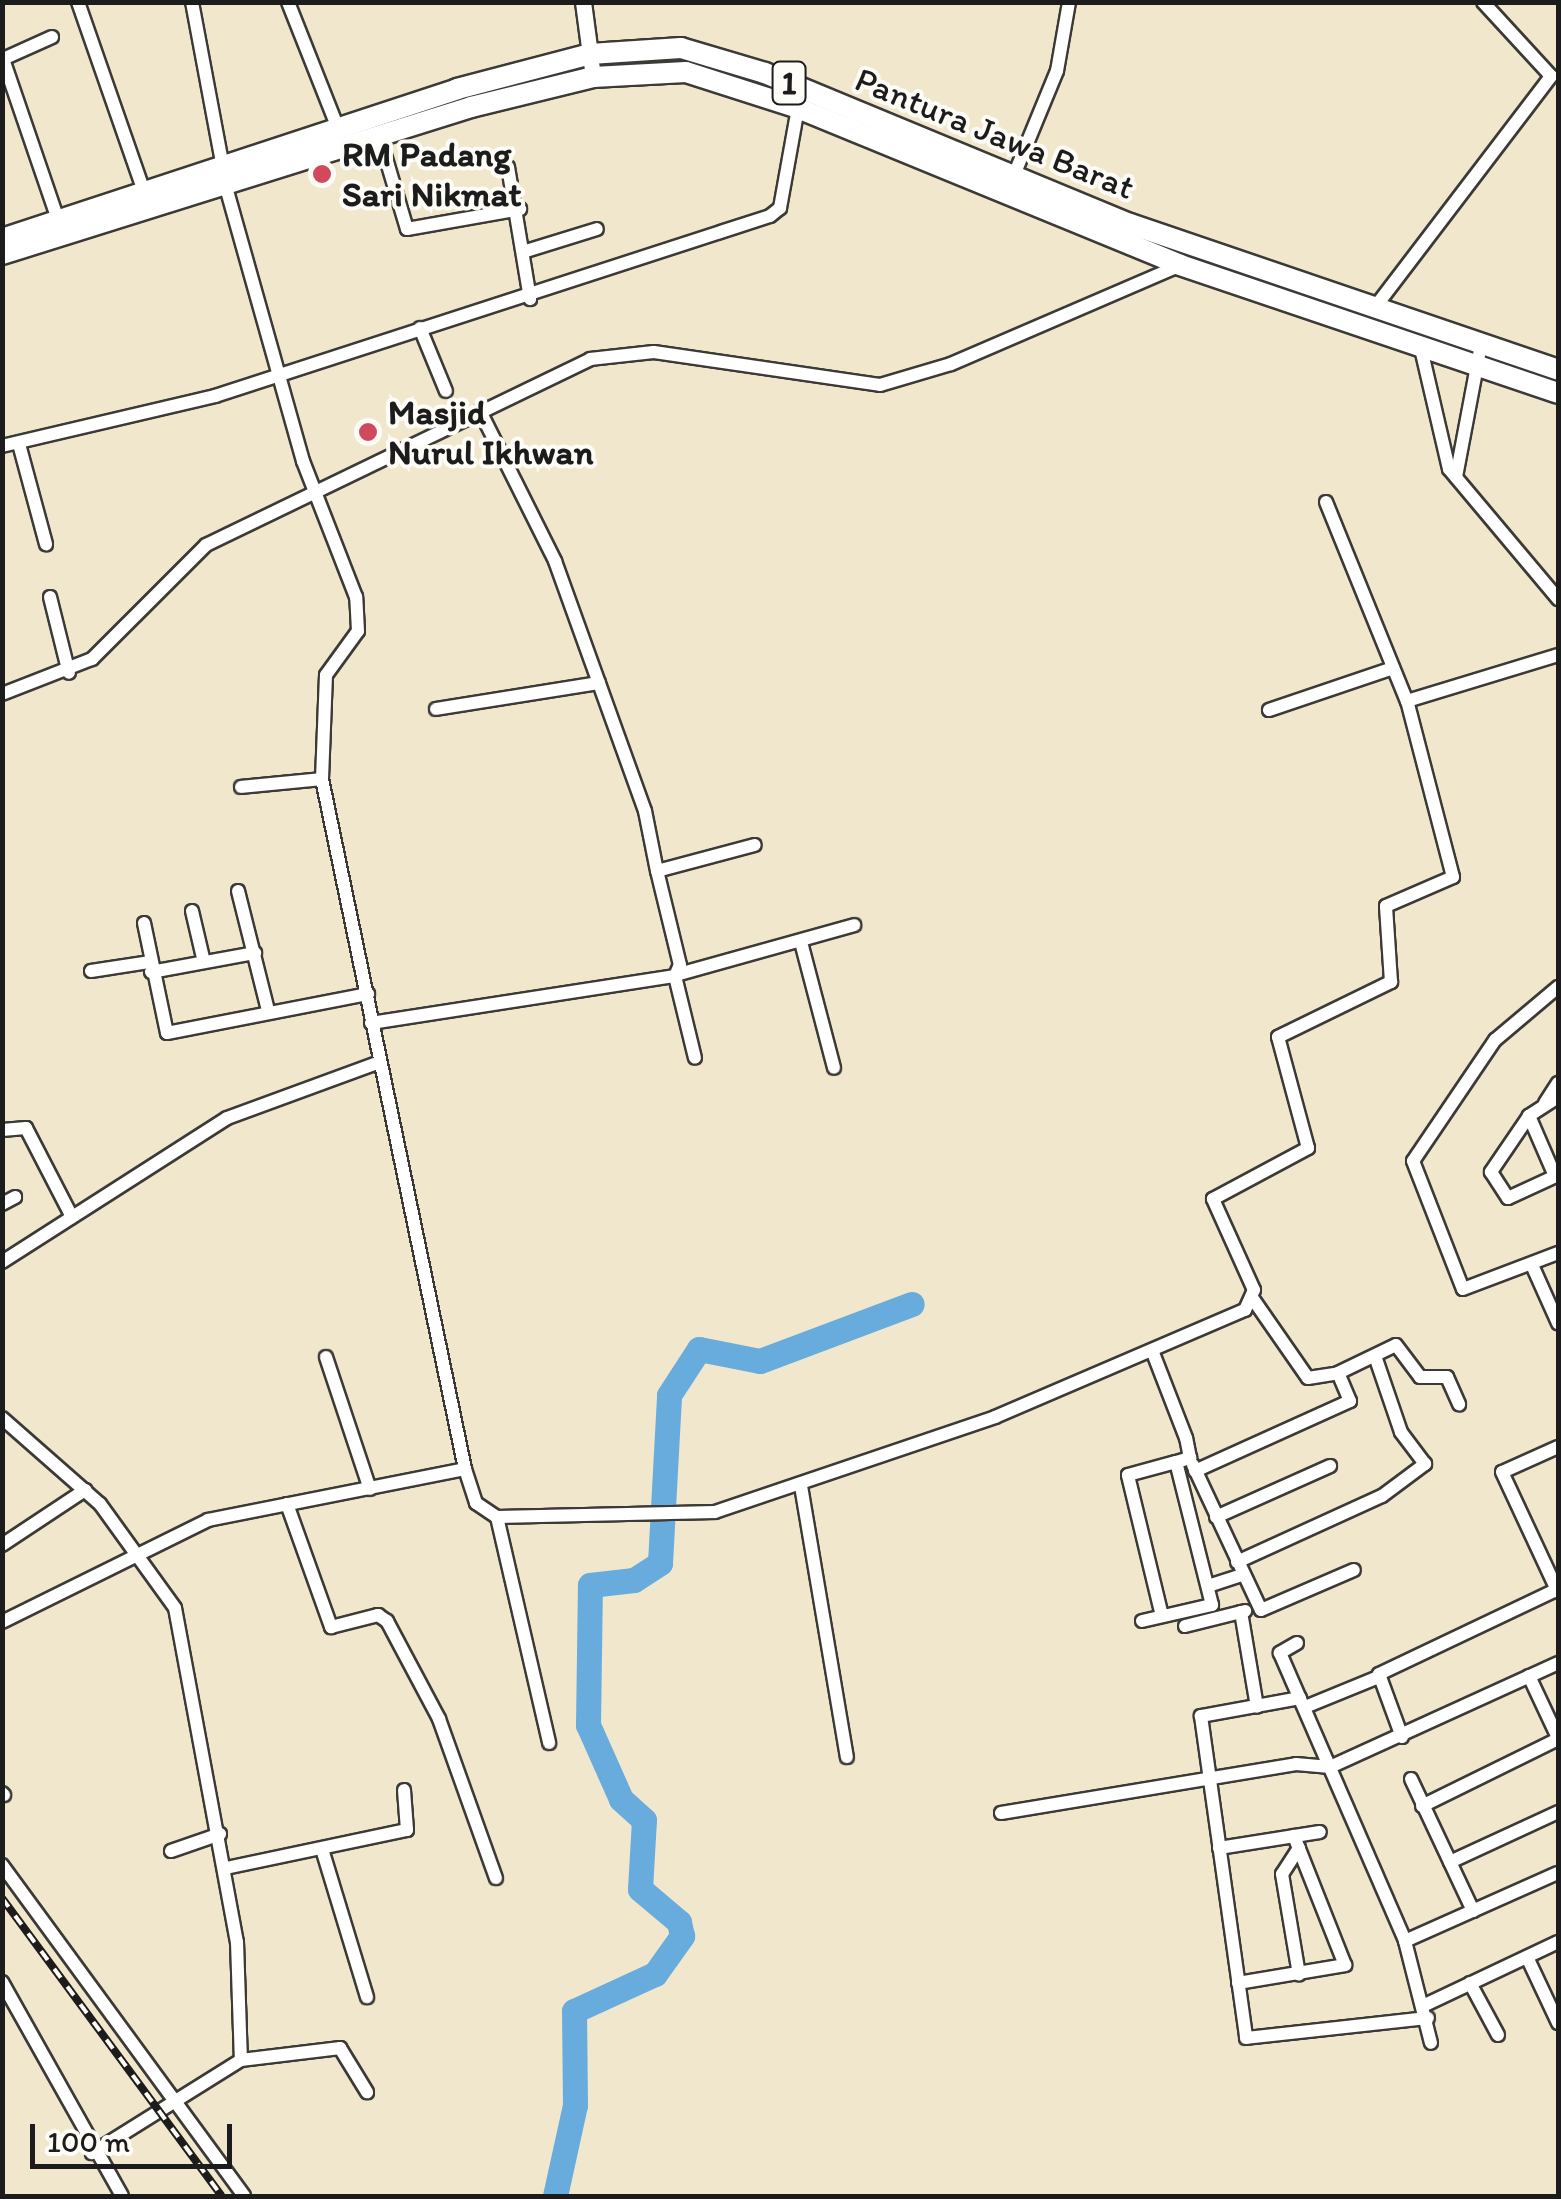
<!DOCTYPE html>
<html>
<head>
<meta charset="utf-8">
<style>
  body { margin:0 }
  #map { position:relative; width:1561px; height:2199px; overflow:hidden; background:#f1e7cc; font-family:Itim,sans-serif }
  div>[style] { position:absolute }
  .river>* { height:25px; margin:-12.5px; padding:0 12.5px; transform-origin:12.5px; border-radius:12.5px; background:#68acde }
  .roads { filter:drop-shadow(2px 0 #3c3a36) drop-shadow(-2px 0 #3c3a36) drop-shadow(0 2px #3c3a36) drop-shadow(0 -2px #3c3a36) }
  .minor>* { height:12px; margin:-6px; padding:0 6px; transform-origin:6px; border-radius:6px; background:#fff }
  .tertiary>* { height:15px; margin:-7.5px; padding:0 7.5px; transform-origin:7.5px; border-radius:7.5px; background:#fff }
  .trunk>* { height:20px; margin:-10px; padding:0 10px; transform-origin:10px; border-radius:10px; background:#fff }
  .rail>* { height:8px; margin-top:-4px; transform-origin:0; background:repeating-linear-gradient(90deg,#fdfcf7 0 11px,#1c1c1c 0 22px); box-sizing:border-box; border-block:2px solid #1c1c1c }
  .dots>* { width:28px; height:28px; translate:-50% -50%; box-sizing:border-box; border:5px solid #fdfcf7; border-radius:50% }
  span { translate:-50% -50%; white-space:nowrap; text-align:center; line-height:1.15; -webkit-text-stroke:8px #fdfcf7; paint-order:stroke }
  .shield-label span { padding:2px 8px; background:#fdfcf7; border:2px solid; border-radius:8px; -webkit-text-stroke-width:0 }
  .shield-label { font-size:32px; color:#1c1c1c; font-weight:700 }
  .street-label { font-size:35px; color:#1c1c1c }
  .poi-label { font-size:35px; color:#1c1c1c; font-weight:700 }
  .left { translate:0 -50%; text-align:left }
  .frame { position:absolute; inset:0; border:5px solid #1c1c1c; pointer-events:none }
  .scale { position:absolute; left:30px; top:2124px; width:202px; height:45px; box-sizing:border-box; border:5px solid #1c1c1c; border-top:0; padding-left:12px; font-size:30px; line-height:35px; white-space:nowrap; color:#1c1c1c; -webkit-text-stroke:8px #fdfcf7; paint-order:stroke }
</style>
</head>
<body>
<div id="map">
  <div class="river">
    <i style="left:555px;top:2196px;width:93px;rotate:-77.6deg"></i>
    <i style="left:575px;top:2105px;width:94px;rotate:-90.6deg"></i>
    <i style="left:574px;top:2011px;width:89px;rotate:-24.6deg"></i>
    <i style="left:655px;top:1974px;width:47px;rotate:-54.6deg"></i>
    <i style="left:682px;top:1936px;width:14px;rotate:-102deg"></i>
    <i style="left:679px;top:1922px;width:51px;rotate:-139.8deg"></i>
    <i style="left:640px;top:1889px;width:69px;rotate:-86.7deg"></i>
    <i style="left:644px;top:1820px;width:31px;rotate:-138deg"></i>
    <i style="left:621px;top:1799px;width:81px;rotate:-114deg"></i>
    <i style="left:588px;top:1725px;width:140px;rotate:-89.2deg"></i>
    <i style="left:590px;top:1585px;width:44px;rotate:-6.5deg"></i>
    <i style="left:634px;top:1580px;width:31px;rotate:-33deg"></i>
    <i style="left:660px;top:1563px;width:168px;rotate:-86.9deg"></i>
    <i style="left:669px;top:1395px;width:55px;rotate:-56.9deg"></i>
    <i style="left:699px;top:1349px;width:62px;rotate:11.1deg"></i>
    <i style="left:760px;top:1361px;width:162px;rotate:-20.6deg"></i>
  </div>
  <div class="roads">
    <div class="minor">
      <i style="left:78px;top:2px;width:198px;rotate:70.8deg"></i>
      <i style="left:192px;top:2px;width:164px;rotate:79.4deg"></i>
      <i style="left:288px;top:2px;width:133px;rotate:68.4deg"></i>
      <i style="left:52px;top:37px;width:54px;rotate:155.8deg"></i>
      <i style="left:3px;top:59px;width:170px;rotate:71.1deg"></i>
      <i style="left:379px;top:135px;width:98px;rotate:73.4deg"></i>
      <i style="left:407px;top:229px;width:115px;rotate:-10deg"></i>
      <i style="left:508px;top:167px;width:134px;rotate:80.5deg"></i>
      <i style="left:1012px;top:180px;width:118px;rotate:-67.6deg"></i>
      <i style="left:1057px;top:71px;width:70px;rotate:-80.1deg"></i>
      <i style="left:526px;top:251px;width:74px;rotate:-17.2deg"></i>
      <i style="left:1376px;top:306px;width:289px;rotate:-52.7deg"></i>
      <i style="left:1551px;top:76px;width:100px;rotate:-132.6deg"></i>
      <i style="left:420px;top:328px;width:68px;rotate:67.6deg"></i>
      <i style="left:1422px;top:353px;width:119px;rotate:76.9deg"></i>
      <i style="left:1449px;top:469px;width:170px;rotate:50deg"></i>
      <i style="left:480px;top:411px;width:168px;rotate:63.4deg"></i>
      <i style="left:555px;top:561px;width:266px;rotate:70.2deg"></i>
      <i style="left:645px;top:811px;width:61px;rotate:78.7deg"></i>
      <i style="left:19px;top:444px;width:104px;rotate:74.9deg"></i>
      <i style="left:2px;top:446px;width:219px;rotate:-13.2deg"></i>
      <i style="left:215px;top:396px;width:583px;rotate:-17.97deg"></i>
      <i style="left:770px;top:216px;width:13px;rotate:-39deg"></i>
      <i style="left:780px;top:208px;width:102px;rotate:-79.8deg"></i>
      <i style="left:1456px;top:477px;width:134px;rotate:-79.3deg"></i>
      <i style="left:1326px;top:502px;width:215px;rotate:67.9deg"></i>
      <i style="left:50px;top:597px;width:78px;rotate:76deg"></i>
      <i style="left:2px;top:694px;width:97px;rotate:-21.3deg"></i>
      <i style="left:92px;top:659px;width:161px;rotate:-45deg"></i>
      <i style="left:206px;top:545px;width:427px;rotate:-25.8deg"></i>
      <i style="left:590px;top:359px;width:64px;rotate:-6.2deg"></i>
      <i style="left:654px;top:352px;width:228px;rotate:8.3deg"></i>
      <i style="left:880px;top:385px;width:74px;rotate:-16.5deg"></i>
      <i style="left:951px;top:364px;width:248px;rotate:-23.3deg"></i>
      <i style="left:436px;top:709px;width:165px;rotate:-9.1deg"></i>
      <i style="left:1269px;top:710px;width:131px;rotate:-18.7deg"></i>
      <i style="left:241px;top:787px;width:81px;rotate:-5.6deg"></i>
      <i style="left:238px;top:891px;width:123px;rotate:75.9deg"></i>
      <i style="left:192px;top:911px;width:52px;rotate:76.8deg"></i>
      <i style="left:144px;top:923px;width:112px;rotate:78.2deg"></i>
      <i style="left:167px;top:1033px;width:205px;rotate:-11deg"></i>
      <i style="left:801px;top:942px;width:130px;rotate:75.3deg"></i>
      <i style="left:91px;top:971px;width:60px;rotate:-8.7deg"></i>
      <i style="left:151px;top:972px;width:106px;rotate:-10.4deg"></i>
      <i style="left:679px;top:974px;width:182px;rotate:-15.6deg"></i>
      <i style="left:675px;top:976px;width:84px;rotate:76.3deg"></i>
      <i style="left:1558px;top:987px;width:82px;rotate:139.9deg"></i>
      <i style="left:1495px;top:1040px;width:146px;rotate:124.1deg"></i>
      <i style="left:1413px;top:1161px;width:137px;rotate:68.7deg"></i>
      <i style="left:1463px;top:1289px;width:102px;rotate:-20.8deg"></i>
      <i style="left:371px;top:1023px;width:308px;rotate:-8.8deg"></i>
      <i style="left:675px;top:976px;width:12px;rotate:-66deg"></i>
      <i style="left:680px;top:965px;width:97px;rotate:-103.7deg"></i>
      <i style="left:657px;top:871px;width:101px;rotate:-14.9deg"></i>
      <i style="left:1558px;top:1097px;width:35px;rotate:147deg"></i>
      <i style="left:1529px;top:1116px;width:68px;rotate:124.2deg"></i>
      <i style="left:1491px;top:1172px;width:31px;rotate:57deg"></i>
      <i style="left:1508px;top:1198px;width:55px;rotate:-24.7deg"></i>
      <i style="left:1545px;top:1103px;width:24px;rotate:-57deg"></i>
      <i style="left:1529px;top:1116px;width:65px;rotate:66.6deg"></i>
      <i style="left:2px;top:1130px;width:24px;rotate:-5deg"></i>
      <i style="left:26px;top:1128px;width:100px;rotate:62.7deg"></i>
      <i style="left:2px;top:1204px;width:15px;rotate:-28deg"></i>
      <i style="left:2px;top:1262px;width:267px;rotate:-32.6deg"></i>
      <i style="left:227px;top:1118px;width:160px;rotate:-20.1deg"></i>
      <i style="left:1532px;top:1265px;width:64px;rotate:65.9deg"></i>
      <i style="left:1253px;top:1299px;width:96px;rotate:55.2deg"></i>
      <i style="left:1308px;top:1378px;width:30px;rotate:-9deg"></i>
      <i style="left:326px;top:1357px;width:139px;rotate:71.6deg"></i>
      <i style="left:2px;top:1418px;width:130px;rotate:41.3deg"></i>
      <i style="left:100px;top:1504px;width:128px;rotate:54.2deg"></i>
      <i style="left:175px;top:1608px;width:340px;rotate:79.5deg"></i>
      <i style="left:237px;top:1942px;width:118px;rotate:88.1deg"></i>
      <i style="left:241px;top:2060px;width:176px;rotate:148deg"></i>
      <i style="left:1558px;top:1447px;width:61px;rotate:155.9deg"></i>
      <i style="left:1502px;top:1472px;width:132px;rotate:65deg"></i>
      <i style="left:1193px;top:1465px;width:160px;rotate:64.9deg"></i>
      <i style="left:1261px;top:1610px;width:101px;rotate:-23.3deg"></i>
      <i style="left:465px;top:1469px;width:36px;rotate:72deg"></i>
      <i style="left:476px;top:1503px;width:25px;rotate:34deg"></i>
      <i style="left:497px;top:1517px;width:218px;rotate:-1.3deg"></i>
      <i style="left:715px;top:1512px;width:296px;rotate:-18.7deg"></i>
      <i style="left:995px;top:1417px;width:272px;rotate:-23.2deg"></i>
      <i style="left:1245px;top:1310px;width:22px;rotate:-66deg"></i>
      <i style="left:1254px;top:1290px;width:100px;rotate:-114.3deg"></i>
      <i style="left:1213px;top:1199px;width:108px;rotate:-28.2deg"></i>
      <i style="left:1308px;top:1148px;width:115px;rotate:-105.1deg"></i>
      <i style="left:1278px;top:1037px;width:126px;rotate:-26deg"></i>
      <i style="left:1391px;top:982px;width:76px;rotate:-93.8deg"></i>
      <i style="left:1386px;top:906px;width:73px;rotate:-23.4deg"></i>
      <i style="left:1453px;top:877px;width:182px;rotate:-104.6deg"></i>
      <i style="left:1407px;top:701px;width:158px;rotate:-16.9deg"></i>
      <i style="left:1195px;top:1471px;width:170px;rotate:-24.3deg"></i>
      <i style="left:1350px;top:1401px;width:30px;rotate:-113deg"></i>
      <i style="left:1338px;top:1373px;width:64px;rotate:-25.8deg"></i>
      <i style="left:1396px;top:1345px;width:40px;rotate:53deg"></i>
      <i style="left:1420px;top:1377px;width:27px"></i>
      <i style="left:1447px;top:1377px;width:30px;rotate:66deg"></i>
      <i style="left:801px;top:1486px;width:275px;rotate:80.4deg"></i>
      <i style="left:287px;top:1504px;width:131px;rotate:70.3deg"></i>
      <i style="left:331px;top:1627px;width:49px;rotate:-14.3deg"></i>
      <i style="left:378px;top:1615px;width:11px;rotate:34deg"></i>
      <i style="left:387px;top:1621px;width:111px;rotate:62deg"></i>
      <i style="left:439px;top:1719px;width:169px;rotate:70.3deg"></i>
      <i style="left:497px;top:1517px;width:232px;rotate:77deg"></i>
      <i style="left:1216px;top:1517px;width:125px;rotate:-24.1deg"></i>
      <i style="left:2px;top:1545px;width:100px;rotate:-33.5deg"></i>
      <i style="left:1237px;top:1562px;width:159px;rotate:-24.5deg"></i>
      <i style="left:1382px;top:1496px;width:54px;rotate:-36.7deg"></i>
      <i style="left:1425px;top:1464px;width:40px;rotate:-127deg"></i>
      <i style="left:1401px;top:1432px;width:80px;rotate:-108.9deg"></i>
      <i style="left:1208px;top:1586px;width:36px;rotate:-18deg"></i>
      <i style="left:1241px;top:1612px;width:96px;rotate:80.4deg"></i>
      <i style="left:1162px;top:1616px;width:145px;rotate:-103.6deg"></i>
      <i style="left:1128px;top:1475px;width:50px;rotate:-15.2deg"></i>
      <i style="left:1142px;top:1621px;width:72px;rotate:-12.9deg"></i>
      <i style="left:1212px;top:1605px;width:147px;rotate:-104.1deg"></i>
      <i style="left:1176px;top:1462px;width:15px;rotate:-16deg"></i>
      <i style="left:1190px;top:1458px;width:20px;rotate:-101deg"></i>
      <i style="left:1186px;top:1438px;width:91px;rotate:-111.2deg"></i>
      <i style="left:2px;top:1622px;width:230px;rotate:-26.3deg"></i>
      <i style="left:208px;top:1520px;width:262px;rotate:-11.2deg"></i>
      <i style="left:465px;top:1469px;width:705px;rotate:-101.71deg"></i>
      <i style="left:322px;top:779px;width:104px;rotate:-87.8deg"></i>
      <i style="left:326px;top:675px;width:54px;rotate:-54deg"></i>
      <i style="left:358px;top:631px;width:34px;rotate:-93deg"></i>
      <i style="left:356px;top:597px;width:146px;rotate:-111.3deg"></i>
      <i style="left:303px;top:461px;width:292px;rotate:-105.7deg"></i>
      <i style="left:1185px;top:1626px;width:62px;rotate:-14deg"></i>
      <i style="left:1297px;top:1643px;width:20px;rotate:150deg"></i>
      <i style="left:1280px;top:1653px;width:314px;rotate:66.5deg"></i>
      <i style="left:1405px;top:1941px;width:105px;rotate:75.7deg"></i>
      <i style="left:1529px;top:1676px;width:68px;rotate:64.9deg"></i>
      <i style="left:1300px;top:1698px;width:101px;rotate:169.7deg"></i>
      <i style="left:1201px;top:1716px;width:325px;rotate:82deg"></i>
      <i style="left:1246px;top:2038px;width:183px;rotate:-6.3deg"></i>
      <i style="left:1305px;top:1707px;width:77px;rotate:-22.2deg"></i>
      <i style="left:1402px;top:1737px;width:67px;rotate:-110.1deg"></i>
      <i style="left:1379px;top:1674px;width:198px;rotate:-25.4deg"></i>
      <i style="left:1411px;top:1779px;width:146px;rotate:64.8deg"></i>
      <i style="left:2px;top:1793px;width:3px;rotate:45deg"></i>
      <i style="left:1422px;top:1806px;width:152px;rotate:-26.2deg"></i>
      <i style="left:1001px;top:1813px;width:299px;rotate:-9.4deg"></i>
      <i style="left:1296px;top:1764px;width:34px;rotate:5deg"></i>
      <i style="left:1330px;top:1767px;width:251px;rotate:-24.5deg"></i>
      <i style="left:1219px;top:1848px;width:102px;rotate:-9deg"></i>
      <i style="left:1299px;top:1848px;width:31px;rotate:123deg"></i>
      <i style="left:1282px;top:1874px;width:102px;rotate:80.4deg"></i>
      <i style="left:322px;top:1849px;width:155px;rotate:73.1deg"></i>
      <i style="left:171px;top:1851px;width:52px;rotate:-19.1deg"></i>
      <i style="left:1450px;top:1862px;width:119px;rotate:-24.8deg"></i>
      <i style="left:2px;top:1865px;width:410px;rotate:53.8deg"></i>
      <i style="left:226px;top:1868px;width:185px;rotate:-11.9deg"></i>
      <i style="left:407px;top:1830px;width:40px;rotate:-94.3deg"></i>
      <i style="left:1405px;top:1941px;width:167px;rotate:-24deg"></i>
      <i style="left:1527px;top:1957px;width:73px;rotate:64.8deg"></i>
      <i style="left:2px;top:1982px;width:245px;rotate:60.7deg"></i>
      <i style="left:1238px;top:1983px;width:109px;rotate:-9.5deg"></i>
      <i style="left:1345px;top:1965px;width:139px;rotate:-111.6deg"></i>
      <i style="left:1470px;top:1983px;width:59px;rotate:61.7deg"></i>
      <i style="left:1427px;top:2004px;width:145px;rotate:-25.3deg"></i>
      <i style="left:241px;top:2060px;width:100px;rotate:-6.9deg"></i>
      <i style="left:340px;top:2048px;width:52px;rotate:58.5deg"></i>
    </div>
    <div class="tertiary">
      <i style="left:583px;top:2px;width:76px;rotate:82.4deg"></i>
    </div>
    <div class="trunk">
      <i style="left:2px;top:239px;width:479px;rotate:-18.2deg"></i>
      <i style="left:457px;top:89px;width:138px;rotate:-14.7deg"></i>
      <i style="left:590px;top:54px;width:91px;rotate:-3.8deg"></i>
      <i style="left:681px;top:48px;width:88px;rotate:16.6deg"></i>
      <i style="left:765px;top:73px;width:395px;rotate:22.5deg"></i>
      <i style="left:1130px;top:224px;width:452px;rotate:18.8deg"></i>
      <i style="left:2px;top:254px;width:491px;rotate:-17.4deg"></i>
      <i style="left:471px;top:107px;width:126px;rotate:-13.8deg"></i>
      <i style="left:593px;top:77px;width:93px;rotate:-3.1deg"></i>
      <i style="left:686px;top:72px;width:118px;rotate:17.8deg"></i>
      <i style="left:798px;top:108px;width:413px;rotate:22.3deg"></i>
      <i style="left:1180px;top:265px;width:399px;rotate:18.7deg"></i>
    </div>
  </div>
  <div class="rail">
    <i style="left:2px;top:1898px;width:370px;rotate:53.6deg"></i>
  </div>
  <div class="dots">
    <i style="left:322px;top:174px;background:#d1495b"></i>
    <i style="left:368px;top:432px;background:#d1495b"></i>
  </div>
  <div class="shield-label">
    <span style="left:789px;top:83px">1</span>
  </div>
  <div class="street-label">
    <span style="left:995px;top:133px;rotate:22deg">Pantura Jawa Barat</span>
  </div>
  <div class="poi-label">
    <span class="left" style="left:342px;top:174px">RM Padang<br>Sari Nikmat</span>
    <span class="left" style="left:388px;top:432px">Masjid<br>Nurul Ikhwan</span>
  </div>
  <div class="frame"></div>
  <div class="scale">100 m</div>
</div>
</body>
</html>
